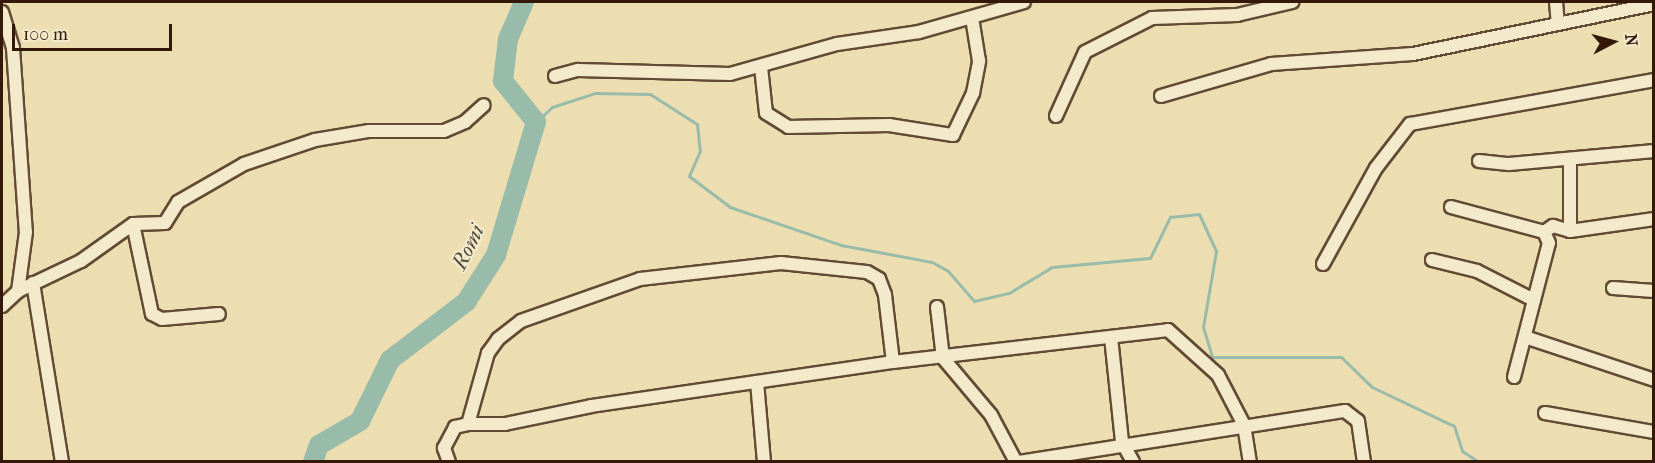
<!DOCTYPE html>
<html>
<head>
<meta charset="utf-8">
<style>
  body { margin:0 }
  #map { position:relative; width:1655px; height:463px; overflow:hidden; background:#ecdeb1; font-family:"IM FELL French Canon",serif }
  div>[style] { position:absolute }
  .stream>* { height:3px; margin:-1.5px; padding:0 1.5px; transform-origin:1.5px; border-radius:1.5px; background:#99bcaa }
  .river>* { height:20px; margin:-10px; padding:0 10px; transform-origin:10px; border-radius:10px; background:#99bcaa }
  .roads { filter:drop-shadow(2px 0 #624a34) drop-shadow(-2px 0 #624a34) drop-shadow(0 2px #624a34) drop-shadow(0 -2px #624a34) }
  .minor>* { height:12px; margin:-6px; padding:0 6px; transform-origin:6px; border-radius:6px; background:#f3eacc }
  span { translate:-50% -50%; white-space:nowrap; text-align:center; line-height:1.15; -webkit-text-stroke:4.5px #f3eacc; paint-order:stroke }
  .water-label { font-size:21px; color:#524a3a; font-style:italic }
  .frame { position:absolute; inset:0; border:3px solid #34190a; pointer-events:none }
  .north { position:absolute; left:1583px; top:12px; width:60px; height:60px; -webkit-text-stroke:4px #f3eacc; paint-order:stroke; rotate:84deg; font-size:16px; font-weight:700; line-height:24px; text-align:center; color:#34190a }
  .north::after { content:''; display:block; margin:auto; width:21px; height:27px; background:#34190a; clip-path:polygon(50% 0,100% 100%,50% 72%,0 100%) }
  .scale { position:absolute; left:12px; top:24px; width:160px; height:27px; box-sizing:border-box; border:3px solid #34190a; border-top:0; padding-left:8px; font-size:18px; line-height:21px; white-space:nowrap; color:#34190a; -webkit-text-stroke:4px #f3eacc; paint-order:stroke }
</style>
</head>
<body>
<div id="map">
  <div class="stream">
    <i style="left:536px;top:122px;width:22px;rotate:-43deg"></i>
    <i style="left:552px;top:107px;width:45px;rotate:-18deg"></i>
    <i style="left:595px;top:93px;width:55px;rotate:1deg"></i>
    <i style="left:650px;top:94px;width:56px;rotate:32.6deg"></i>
    <i style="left:697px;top:124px;width:27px;rotate:84deg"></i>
    <i style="left:700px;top:151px;width:27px;rotate:114deg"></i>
    <i style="left:689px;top:176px;width:51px;rotate:37.1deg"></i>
    <i style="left:730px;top:207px;width:117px;rotate:18.9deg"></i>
    <i style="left:841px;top:245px;width:93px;rotate:10.6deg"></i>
    <i style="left:932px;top:262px;width:18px;rotate:29deg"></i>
    <i style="left:948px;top:271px;width:40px;rotate:49deg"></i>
    <i style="left:974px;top:301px;width:36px;rotate:-13deg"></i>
    <i style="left:1009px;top:293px;width:50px;rotate:-31.2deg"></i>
    <i style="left:1052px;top:267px;width:98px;rotate:-5.2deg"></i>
    <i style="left:1150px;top:258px;width:46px;rotate:-64deg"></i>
    <i style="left:1170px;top:217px;width:29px;rotate:-6deg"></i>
    <i style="left:1199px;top:214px;width:41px;rotate:65.3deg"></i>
    <i style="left:1216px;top:251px;width:77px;rotate:99.7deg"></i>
    <i style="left:1203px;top:327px;width:31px;rotate:73deg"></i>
    <i style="left:1212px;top:357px;width:129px"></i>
    <i style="left:1341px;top:357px;width:43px;rotate:44.1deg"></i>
    <i style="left:1372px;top:387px;width:91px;rotate:25.4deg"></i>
    <i style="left:1454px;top:426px;width:26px;rotate:72deg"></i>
    <i style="left:1462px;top:451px;width:20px;rotate:33deg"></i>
  </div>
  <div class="river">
    <i style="left:313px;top:462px;width:18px;rotate:-71deg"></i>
    <i style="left:319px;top:445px;width:48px;rotate:-30.3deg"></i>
    <i style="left:360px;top:421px;width:68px;rotate:-63.8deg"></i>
    <i style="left:390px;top:360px;width:96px;rotate:-37.3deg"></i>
    <i style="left:466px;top:302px;width:56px;rotate:-57.4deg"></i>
    <i style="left:496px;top:255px;width:139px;rotate:-73.3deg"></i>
    <i style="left:536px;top:122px;width:53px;rotate:-128.8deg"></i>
    <i style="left:503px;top:81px;width:42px;rotate:-83.2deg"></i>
    <i style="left:508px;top:39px;width:40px;rotate:-66.6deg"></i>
  </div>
  <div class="roads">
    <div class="minor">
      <i style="left:1556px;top:2px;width:22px;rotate:85deg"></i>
      <i style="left:2px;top:12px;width:38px;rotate:73deg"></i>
      <i style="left:13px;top:48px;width:184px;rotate:86deg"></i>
      <i style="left:26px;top:232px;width:60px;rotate:97.7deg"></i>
      <i style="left:761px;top:67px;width:46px;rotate:83.8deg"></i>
      <i style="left:766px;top:113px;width:26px;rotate:32deg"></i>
      <i style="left:788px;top:127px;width:101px;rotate:-1.1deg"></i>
      <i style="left:889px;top:125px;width:65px;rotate:8.9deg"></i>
      <i style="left:953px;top:135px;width:47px;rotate:-64.5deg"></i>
      <i style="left:973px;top:93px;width:33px;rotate:-79deg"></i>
      <i style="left:979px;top:61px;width:44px;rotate:-99.2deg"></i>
      <i style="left:555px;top:76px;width:24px;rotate:-15deg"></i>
      <i style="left:578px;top:70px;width:152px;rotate:1.5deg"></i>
      <i style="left:730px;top:74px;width:111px;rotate:-15.7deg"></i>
      <i style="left:837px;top:44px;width:83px;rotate:-8.3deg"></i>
      <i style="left:919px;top:32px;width:109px;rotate:-15.9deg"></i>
      <i style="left:1161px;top:96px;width:115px;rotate:-16.2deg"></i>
      <i style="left:1271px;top:64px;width:142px;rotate:-4deg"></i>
      <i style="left:1413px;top:54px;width:246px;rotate:-11.7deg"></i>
      <i style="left:1056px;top:116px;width:70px;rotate:-65.6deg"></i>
      <i style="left:1085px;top:52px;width:75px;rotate:-26.9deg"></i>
      <i style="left:1152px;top:18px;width:85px;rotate:-2deg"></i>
      <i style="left:1237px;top:15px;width:57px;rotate:-13.3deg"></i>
      <i style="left:1479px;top:161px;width:30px;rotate:6deg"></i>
      <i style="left:1509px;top:164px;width:146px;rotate:-5.1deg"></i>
      <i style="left:1451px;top:207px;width:96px;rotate:15deg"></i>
      <i style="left:133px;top:224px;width:92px;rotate:78.1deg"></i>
      <i style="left:152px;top:314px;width:11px;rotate:27deg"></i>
      <i style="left:162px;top:319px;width:57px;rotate:-5deg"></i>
      <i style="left:1570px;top:231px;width:71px;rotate:-90deg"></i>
      <i style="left:1432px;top:260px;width:46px;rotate:13.7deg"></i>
      <i style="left:1477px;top:271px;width:64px;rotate:27deg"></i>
      <i style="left:1323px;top:264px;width:110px;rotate:-61.1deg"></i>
      <i style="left:1376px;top:168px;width:56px;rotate:-52.3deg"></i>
      <i style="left:1410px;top:124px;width:248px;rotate:-10.2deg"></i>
      <i style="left:33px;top:283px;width:181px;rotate:80.8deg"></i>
      <i style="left:1613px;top:288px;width:41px;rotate:4.2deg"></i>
      <i style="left:2px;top:306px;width:22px;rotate:-43deg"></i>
      <i style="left:18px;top:291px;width:70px;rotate:-25.5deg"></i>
      <i style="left:81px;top:261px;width:64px;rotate:-35.4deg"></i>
      <i style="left:133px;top:224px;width:32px;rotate:-2deg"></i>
      <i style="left:165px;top:223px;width:25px;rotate:-58deg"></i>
      <i style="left:178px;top:202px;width:76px;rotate:-29.9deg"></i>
      <i style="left:244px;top:164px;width:75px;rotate:-18.7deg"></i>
      <i style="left:315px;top:140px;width:55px;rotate:-9.5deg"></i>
      <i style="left:369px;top:131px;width:75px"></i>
      <i style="left:444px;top:131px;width:23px;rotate:-23deg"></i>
      <i style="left:465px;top:122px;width:25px;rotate:-42deg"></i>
      <i style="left:937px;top:307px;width:51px;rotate:83.3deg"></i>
      <i style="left:943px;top:358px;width:75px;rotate:49.9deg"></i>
      <i style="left:991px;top:415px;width:53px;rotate:62deg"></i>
      <i style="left:1111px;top:337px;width:106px;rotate:84deg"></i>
      <i style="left:1122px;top:442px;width:23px;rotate:61deg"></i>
      <i style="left:1525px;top:337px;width:136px;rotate:18.4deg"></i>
      <i style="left:1514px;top:377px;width:138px;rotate:-75.4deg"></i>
      <i style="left:1549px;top:243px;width:12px;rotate:-114deg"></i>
      <i style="left:1544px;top:232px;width:11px;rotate:-34deg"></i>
      <i style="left:1553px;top:226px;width:18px;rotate:16deg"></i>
      <i style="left:1570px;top:231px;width:85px;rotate:-8.1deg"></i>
      <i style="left:757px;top:382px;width:80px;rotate:85deg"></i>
      <i style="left:1545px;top:413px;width:111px;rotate:9.9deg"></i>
      <i style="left:468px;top:424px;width:74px;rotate:-74.3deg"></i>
      <i style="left:488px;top:353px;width:17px;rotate:-54deg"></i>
      <i style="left:498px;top:339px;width:29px;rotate:-38deg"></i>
      <i style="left:521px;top:321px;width:126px;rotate:-19.4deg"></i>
      <i style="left:640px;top:279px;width:142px;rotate:-6.5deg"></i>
      <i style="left:781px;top:263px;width:86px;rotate:6deg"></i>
      <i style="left:867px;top:272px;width:14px;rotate:30deg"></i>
      <i style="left:879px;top:279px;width:17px;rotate:69deg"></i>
      <i style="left:885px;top:295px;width:67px;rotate:83.2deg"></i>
      <i style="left:449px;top:462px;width:15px;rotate:-110deg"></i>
      <i style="left:444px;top:448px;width:24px;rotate:-62deg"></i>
      <i style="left:455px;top:427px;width:13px;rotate:-13deg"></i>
      <i style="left:468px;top:424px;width:37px"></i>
      <i style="left:505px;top:424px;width:88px;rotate:-11.8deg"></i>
      <i style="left:591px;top:406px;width:305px;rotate:-8.3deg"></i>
      <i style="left:893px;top:362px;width:277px;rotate:-6.6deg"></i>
      <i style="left:1168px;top:330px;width:67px;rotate:42deg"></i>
      <i style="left:1218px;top:375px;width:56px;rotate:62.5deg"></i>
      <i style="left:1244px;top:425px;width:37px;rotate:81deg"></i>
      <i style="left:1019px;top:462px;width:330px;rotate:-8.9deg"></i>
      <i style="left:1345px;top:411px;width:16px;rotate:38deg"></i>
      <i style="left:1358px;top:421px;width:41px;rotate:81.7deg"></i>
    </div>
  </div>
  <div class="water-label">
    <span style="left:468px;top:247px;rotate:-64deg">Romi</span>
  </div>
  <div class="frame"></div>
  <div class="north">N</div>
  <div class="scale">100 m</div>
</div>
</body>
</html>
